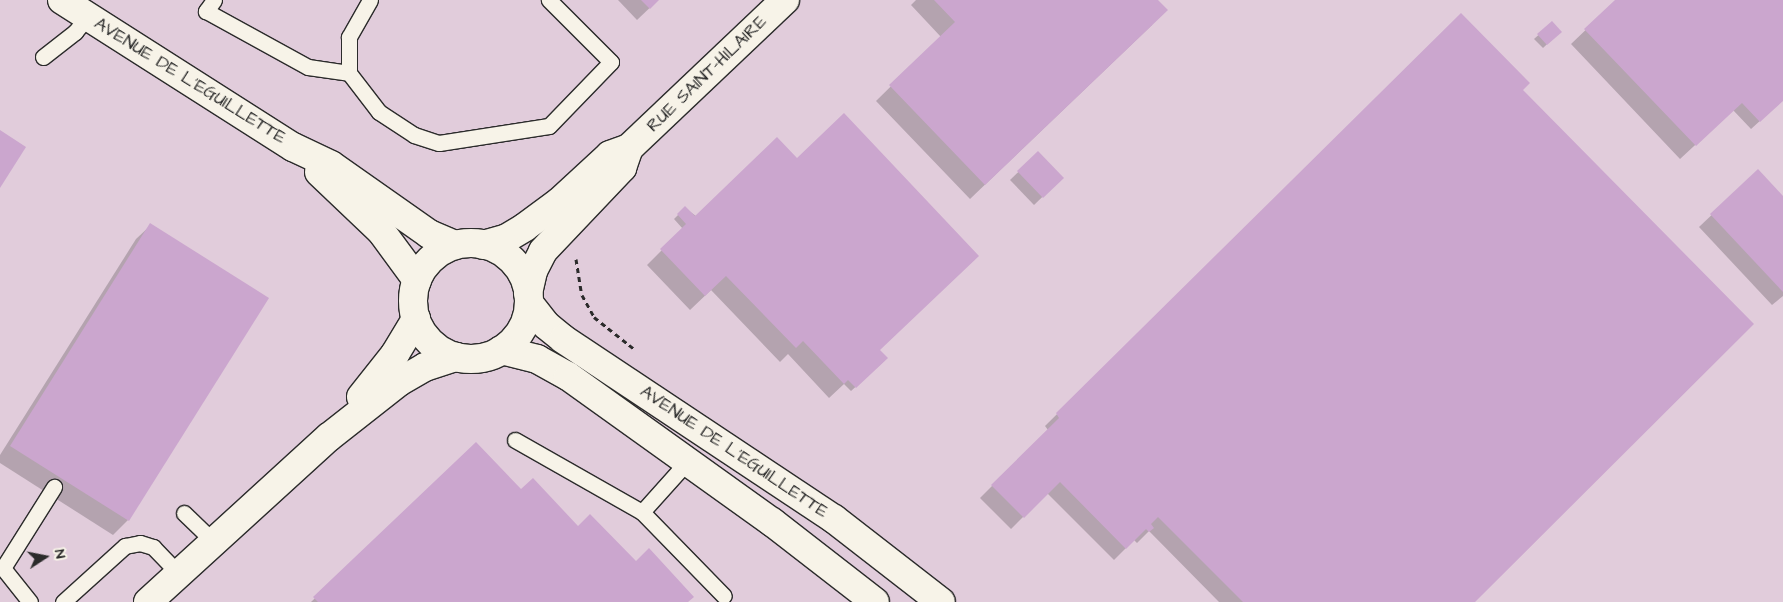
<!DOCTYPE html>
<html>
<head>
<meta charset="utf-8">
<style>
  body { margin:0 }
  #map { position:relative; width:1783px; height:602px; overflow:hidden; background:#eadce0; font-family:"Architects Daughter",sans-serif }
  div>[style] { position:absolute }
  .built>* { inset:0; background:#e1ccdb }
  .shadow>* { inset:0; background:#0003 }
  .building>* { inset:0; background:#cba6ce }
  .path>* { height:3px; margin-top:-1.5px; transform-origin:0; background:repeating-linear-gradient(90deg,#2b2b2b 0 5px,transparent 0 9px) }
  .roads { filter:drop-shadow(1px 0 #2b2b2b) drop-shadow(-1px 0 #2b2b2b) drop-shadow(0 1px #2b2b2b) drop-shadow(0 -1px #2b2b2b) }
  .lane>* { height:15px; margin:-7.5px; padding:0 7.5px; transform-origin:7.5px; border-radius:7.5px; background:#f7f3e8 }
  .street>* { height:28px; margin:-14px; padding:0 14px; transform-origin:14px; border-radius:14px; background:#f7f3e8 }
  .secondary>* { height:28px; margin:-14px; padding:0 14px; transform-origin:14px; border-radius:14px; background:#f7f3e8 }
  .secondary>.ring { margin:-14px; padding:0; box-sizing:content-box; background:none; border:28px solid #f7f3e8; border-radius:50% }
  span { translate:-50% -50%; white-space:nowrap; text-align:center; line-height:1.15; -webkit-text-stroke:4.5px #f7f3e8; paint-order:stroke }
  .street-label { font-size:18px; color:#2b2b2b }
  .north { position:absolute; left:20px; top:532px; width:50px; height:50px; -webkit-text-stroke:4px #f7f3e8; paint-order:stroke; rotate:79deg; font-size:14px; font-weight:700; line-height:20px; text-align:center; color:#2b2b2b }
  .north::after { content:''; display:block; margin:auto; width:18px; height:22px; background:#2b2b2b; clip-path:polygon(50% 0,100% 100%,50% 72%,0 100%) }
</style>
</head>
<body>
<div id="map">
  <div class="built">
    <i style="clip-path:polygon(0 0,1783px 0,1783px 602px,0 602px)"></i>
  </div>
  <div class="shadow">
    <i style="clip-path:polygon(618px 0,658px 0,637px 20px)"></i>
    <i style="clip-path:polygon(916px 0,1157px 0,1152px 25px,970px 199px,876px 101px,941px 37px,911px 5px)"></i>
    <i style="clip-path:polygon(1617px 0,1783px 0,1783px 100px,1751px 129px,1733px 110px,1680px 159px,1571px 44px)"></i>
    <i style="clip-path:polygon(1461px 14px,1522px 90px,1473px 602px,1219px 602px,1149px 531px,1137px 543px,1134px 540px,1114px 560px,1047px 493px,1011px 529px,980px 498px,1048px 430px,1045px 426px)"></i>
    <i style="clip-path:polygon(1552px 23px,1560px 32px,1543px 48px,1534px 39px)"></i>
    <i style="clip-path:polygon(1038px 153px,1062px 178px,1034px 205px,1010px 180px)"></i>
    <i style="clip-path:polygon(1758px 171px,1783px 198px,1783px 296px,1772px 305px,1699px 227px)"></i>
    <i style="clip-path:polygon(685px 208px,879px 350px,883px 362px,851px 391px,844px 384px,829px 398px,788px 354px,780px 362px,711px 290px,690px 310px,647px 265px,683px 229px,674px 219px)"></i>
    <i style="clip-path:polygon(151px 225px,267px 299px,128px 520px,113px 535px,0 463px,0 455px,136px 239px)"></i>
    <i style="clip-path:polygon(476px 444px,521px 491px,636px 563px,687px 602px,311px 602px)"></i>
  </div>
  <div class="building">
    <i style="clip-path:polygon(641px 0,659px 0,650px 9px)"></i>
    <i style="clip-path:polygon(934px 0,1158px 0,1168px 10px,985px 185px,889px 85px,955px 22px)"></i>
    <i style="clip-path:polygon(1615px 0,1783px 0,1783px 101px,1760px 122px,1742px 103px,1696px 146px,1584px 29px)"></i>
    <i style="clip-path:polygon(1461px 13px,1530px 83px,1523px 90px,1754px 324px,1475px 602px,1243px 602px,1158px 517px,1151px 524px,1154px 528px,1149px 532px,1146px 529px,1126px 549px,1060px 482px,1024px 518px,991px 485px,1059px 418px,1056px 413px)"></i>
    <i style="clip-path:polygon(1552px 21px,1562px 32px,1547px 45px,1537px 34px)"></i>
    <i style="clip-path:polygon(844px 113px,979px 256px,880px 350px,888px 358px,856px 388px,848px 380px,844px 384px,803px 341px,796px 348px,726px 276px,705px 296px,660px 249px,686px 224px,677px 214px,685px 206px,695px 216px,777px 137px,797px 158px)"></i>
    <i style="clip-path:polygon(0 130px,26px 147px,0 188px)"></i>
    <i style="clip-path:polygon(1038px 151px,1064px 178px,1043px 198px,1017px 171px)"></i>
    <i style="clip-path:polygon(1758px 169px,1783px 196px,1783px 292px,1710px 214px)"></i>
    <i style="clip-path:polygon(150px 223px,269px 298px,129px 521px,10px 446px)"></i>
    <i style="clip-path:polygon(476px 442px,521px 489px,533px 478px,578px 526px,590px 514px,636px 561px,649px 548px,694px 597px,688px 602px,318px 602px,313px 597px)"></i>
  </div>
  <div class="path">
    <i style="left:576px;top:259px;width:36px;rotate:81deg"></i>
    <i style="left:582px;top:295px;width:25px;rotate:61deg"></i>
    <i style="left:594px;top:317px;width:50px;rotate:38.5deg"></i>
  </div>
  <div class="roads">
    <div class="lane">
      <i style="left:214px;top:0;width:14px;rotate:126deg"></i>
      <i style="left:206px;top:11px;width:116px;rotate:28.8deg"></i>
      <i style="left:308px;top:67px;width:41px;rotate:8.3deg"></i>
      <i style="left:370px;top:0;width:43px;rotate:119.6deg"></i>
      <i style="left:349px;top:37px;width:36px;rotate:90deg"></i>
      <i style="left:349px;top:73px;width:49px;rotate:52.4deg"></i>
      <i style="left:379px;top:112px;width:42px;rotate:33.3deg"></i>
      <i style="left:414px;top:135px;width:26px;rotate:18deg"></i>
      <i style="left:439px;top:143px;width:111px;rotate:-8.8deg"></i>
      <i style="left:549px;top:126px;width:89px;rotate:-45.9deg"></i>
      <i style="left:611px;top:62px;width:88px;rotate:-135deg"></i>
      <i style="left:43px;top:57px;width:41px;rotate:-38deg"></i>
      <i style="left:75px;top:32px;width:21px;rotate:-51deg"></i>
      <i style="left:515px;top:440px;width:146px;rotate:29.6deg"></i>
      <i style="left:642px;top:512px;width:117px;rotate:45.7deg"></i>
      <i style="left:642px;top:512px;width:66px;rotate:-48.1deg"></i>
      <i style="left:184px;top:513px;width:42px;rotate:44deg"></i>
      <i style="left:30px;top:602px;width:43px;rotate:-128.5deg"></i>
      <i style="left:3px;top:568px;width:96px;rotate:-57.8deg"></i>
      <i style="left:63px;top:602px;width:84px;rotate:-42.1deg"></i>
      <i style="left:125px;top:546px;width:15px;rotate:-11deg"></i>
      <i style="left:140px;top:543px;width:14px;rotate:17deg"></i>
      <i style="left:153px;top:547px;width:37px;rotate:46deg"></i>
    </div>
    <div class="street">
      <i style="left:483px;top:245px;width:25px;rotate:-16deg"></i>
      <i style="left:507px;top:238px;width:21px;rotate:-31deg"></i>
      <i style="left:525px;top:227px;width:42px;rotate:-36.3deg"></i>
      <i style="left:559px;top:202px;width:69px;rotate:-42.7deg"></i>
      <i style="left:610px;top:155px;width:20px;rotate:-20deg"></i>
      <i style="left:629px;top:148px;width:215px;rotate:-43.5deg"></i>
      <i style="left:528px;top:293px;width:23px;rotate:-77deg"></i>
      <i style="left:533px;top:271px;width:22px;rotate:-63deg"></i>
      <i style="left:543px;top:251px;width:115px;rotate:-46.4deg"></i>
      <i style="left:622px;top:168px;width:21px;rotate:-71deg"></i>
      <i style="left:361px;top:397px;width:55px;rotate:-51.7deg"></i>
      <i style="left:395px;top:354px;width:41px;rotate:-59deg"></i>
      <i style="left:148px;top:602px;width:245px;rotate:-42.4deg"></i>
      <i style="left:329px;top:437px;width:89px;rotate:-38.2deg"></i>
      <i style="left:399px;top:382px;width:30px;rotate:-30deg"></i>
      <i style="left:425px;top:367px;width:33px;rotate:-18deg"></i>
    </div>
    <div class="secondary">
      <i style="left:62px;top:0;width:274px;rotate:32.5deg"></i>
      <i style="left:293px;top:147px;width:42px;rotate:25.3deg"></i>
      <i style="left:331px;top:165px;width:120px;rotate:35.1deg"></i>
      <i style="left:429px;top:234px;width:28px;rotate:23deg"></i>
      <i style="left:319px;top:172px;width:86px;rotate:43.6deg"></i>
      <i style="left:381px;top:231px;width:61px;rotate:53.7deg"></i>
      <i class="ring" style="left:413px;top:243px;width:88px;height:88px"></i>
      <i style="left:529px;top:303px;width:28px;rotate:52deg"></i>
      <i style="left:546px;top:325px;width:22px;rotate:39deg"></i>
      <i style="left:563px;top:339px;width:325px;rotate:33.6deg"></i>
      <i style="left:834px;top:519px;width:135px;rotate:37.8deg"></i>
      <i style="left:501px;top:350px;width:37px;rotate:14deg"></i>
      <i style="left:537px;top:359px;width:35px;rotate:29deg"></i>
      <i style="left:568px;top:376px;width:251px;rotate:35.6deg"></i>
      <i style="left:772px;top:522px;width:130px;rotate:37.8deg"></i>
    </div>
  </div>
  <div class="street-label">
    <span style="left:707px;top:74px;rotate:-44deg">RUE SAINT-HILAIRE</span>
    <span style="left:190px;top:81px;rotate:32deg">AVENUE DE L'EGUILLETTE</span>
    <span style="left:734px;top:452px;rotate:34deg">AVENUE DE L'EGUILLETTE</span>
  </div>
  <div class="north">N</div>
</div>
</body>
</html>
